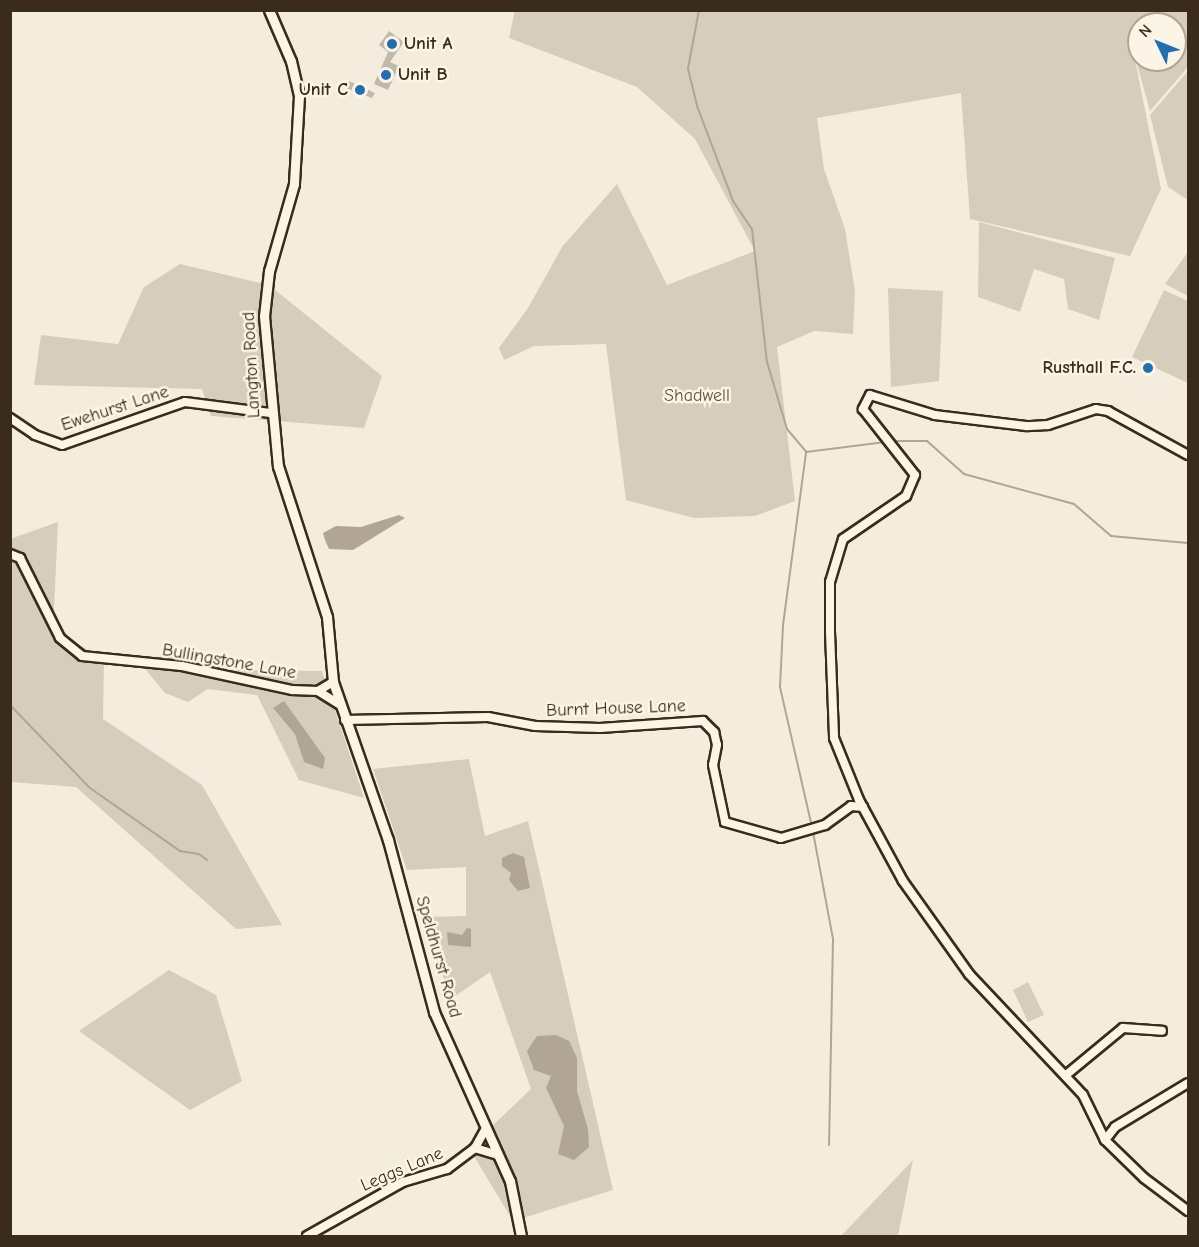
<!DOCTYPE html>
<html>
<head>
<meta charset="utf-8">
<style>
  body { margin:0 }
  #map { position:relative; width:1199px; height:1247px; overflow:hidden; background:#f4eddd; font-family:"Comic Neue",sans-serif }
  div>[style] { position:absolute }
  .green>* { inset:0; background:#d6cdbd }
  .water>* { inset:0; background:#b0a596 }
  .stream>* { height:2px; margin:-1px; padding:0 1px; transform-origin:1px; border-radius:1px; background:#b0a596 }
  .building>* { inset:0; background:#c3b9aa }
  .roads { filter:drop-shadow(2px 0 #3b2a1e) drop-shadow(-2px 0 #3b2a1e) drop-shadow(0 2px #3b2a1e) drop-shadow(0 -2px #3b2a1e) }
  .minor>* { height:8px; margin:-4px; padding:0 4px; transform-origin:4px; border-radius:4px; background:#fcf5e5 }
  .tertiary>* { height:9px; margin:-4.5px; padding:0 4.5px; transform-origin:4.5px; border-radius:4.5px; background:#fcf5e5 }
  .dots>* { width:16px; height:16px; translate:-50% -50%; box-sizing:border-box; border:3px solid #fcf5e5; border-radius:50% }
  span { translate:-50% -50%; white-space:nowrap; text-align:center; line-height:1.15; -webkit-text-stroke:5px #fcf5e5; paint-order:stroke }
  .poi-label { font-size:18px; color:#3b2a1e; font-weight:700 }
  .left { translate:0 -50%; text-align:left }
  .right { translate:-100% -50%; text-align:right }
  .street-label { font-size:18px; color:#3b2a1e }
  .park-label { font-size:18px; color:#625346 }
  .frame { position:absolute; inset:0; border:12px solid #3b2a1e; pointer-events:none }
  .north { position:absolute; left:1127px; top:12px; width:60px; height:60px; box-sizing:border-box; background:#fcf5e5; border:2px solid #afa495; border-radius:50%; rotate:313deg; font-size:16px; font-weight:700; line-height:24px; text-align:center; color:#3b2a1e }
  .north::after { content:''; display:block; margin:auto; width:21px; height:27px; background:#1f6fb2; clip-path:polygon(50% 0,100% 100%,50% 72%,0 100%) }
</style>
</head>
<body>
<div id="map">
  <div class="green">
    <i style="clip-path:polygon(evenodd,515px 10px,1188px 11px,1188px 67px,1150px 111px,1133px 50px,1161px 189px,1130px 256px,970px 219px,961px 93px,817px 118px,824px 169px,845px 229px,855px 291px,853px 334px,814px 331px,777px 347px,795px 501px,755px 516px,694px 518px,626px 500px,606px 344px,534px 346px,504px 360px,499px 348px,528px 308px,562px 247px,617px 184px,667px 285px,755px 251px,695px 139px,637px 87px,509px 38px,515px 10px,1139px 24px,1175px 24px,1175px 60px,1139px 60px,1139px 24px)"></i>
    <i style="clip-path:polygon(1188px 71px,1188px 200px,1168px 187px,1150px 115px)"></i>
    <i style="clip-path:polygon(979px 222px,1115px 258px,1099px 320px,1068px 309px,1064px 279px,1034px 269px,1020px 312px,978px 297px)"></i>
    <i style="clip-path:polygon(1188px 252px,1188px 296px,1165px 284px)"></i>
    <i style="clip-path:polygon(180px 264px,269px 285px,382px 376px,364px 428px,211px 416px,202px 389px,34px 385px,41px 335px,118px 344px,144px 287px)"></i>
    <i style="clip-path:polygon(888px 288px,943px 291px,939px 381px,891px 387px)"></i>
    <i style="clip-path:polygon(1164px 290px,1188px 301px,1188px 383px,1132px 357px)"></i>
    <i style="clip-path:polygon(58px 522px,53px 631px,104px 659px,103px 719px,202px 785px,282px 925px,236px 929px,76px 787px,11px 782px,10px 539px)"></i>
    <i style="clip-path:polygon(167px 650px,227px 670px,322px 671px,364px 798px,299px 780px,257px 695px,208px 689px,188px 702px,165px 693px,146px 670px)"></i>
    <i style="clip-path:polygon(469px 759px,485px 836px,528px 821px,613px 1190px,513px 1221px,469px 1148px,531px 1089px,490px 972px,451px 999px,422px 917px,466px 916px,466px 867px,407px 870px,373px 769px)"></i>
    <i style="clip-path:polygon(169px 970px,216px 995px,242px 1081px,190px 1110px,79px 1031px)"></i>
    <i style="clip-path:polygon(1028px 982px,1044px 1015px,1028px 1022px,1013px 990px)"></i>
    <i style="clip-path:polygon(913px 1160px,898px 1236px,841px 1236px)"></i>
  </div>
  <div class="water">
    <i style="clip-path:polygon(399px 515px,405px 518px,353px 550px,329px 549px,325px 540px,323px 533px,336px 526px,361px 527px)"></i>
    <i style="clip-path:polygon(284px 701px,325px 758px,323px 769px,304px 762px,295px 734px,273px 708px)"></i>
    <i style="clip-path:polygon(513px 853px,524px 857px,530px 888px,518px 891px,509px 880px,511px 873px,502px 866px,502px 858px)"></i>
    <i style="clip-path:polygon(467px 928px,471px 929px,471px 947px,448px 945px,447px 932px,462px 935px)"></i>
    <i style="clip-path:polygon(556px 1035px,569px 1041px,577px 1058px,577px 1091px,588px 1129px,589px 1147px,574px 1160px,558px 1154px,564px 1126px,546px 1088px,551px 1076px,534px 1070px,527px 1051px,537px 1036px)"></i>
  </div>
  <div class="stream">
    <i style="left:699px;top:10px;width:60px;rotate:100.6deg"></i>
    <i style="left:688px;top:69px;width:38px;rotate:76deg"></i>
    <i style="left:697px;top:106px;width:102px;rotate:69.2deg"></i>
    <i style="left:733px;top:201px;width:34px;rotate:56deg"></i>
    <i style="left:752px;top:229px;width:134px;rotate:83.6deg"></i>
    <i style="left:767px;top:362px;width:70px;rotate:73.4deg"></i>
    <i style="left:787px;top:429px;width:30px;rotate:50deg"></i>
    <i style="left:891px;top:441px;width:36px"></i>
    <i style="left:927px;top:441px;width:50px;rotate:41.7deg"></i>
    <i style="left:964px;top:474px;width:114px;rotate:15.3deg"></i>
    <i style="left:1074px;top:504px;width:49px;rotate:40.9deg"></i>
    <i style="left:1111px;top:536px;width:77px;rotate:5.2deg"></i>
    <i style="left:10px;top:705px;width:115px;rotate:46.1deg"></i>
    <i style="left:90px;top:788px;width:110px;rotate:35deg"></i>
    <i style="left:180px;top:851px;width:19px;rotate:9deg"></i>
    <i style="left:199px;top:854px;width:10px;rotate:37deg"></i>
    <i style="left:812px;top:827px;width:144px;rotate:-102.9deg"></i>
    <i style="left:780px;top:687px;width:62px;rotate:-87.2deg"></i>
    <i style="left:783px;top:625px;width:175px;rotate:-82.4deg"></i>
    <i style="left:806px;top:452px;width:80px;rotate:-7.2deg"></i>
    <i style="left:813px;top:832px;width:109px;rotate:79.4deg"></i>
    <i style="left:833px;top:939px;width:206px;rotate:91.1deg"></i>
  </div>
  <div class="building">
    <i style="clip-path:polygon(389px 31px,404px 42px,390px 62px,399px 66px,388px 90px,374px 84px,388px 52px,379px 45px)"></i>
    <i style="clip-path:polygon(349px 81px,375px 93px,372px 98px,346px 88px)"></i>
  </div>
  <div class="roads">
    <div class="minor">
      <i style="left:10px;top:418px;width:30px;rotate:34deg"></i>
      <i style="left:35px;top:435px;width:29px;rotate:20deg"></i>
      <i style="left:62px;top:445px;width:130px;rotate:-19.3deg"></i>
      <i style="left:185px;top:402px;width:86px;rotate:7.4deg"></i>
      <i style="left:1188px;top:455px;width:91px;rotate:-151.2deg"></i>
      <i style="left:1108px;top:411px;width:12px;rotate:-171deg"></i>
      <i style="left:1096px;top:409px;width:51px;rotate:161.6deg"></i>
      <i style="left:1048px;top:425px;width:22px;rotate:177deg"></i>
      <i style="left:1026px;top:426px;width:92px;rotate:-173.1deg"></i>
      <i style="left:935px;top:415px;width:68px;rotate:-162.9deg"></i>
      <i style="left:870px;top:395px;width:16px;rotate:117deg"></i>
      <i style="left:863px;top:409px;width:84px;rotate:51.8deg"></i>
      <i style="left:915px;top:475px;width:23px;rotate:113deg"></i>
      <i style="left:906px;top:496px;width:76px;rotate:145.7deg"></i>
      <i style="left:843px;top:539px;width:45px;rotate:106.8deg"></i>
      <i style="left:830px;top:582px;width:50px;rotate:90deg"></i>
      <i style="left:830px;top:632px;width:106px;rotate:87.8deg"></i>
      <i style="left:834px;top:738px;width:67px;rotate:68deg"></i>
      <i style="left:859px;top:800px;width:92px;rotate:61.5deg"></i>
      <i style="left:903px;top:881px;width:114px;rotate:54.6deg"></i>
      <i style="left:969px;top:974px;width:166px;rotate:46.7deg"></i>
      <i style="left:1083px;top:1095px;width:50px;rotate:63.9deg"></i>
      <i style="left:1105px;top:1140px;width:54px;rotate:44.3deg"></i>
      <i style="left:1144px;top:1178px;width:55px;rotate:36.9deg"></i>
      <i style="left:10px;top:554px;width:11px;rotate:22deg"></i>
      <i style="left:20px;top:558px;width:89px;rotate:63.4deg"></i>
      <i style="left:60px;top:638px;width:28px;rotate:39deg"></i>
      <i style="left:82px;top:656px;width:100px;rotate:5.7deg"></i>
      <i style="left:182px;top:666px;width:113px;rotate:12.3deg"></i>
      <i style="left:292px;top:690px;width:26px;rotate:2deg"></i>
      <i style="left:318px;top:691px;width:17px;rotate:-31deg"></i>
      <i style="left:318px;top:691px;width:26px;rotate:32deg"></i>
      <i style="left:345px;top:720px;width:143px;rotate:-1.2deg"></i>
      <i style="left:488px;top:717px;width:48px;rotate:10.8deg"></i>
      <i style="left:535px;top:726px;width:65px;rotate:1.8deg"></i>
      <i style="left:600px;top:728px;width:103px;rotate:-3.9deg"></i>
      <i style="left:703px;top:721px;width:16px;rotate:45deg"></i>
      <i style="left:714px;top:732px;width:13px;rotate:77deg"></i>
      <i style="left:717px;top:745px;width:20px;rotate:101deg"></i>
      <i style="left:713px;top:765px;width:58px;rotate:78.1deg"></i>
      <i style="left:725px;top:822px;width:58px;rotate:15.9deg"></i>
      <i style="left:781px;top:838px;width:46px;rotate:-16.5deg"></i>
      <i style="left:825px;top:825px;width:32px;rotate:-36deg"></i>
      <i style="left:851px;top:806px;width:12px;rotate:5deg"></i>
      <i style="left:1066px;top:1075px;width:74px;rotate:-39.5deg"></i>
      <i style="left:1123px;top:1028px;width:39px;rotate:4deg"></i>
      <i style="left:1105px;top:1140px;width:16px;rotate:-52deg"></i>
      <i style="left:1115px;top:1127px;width:85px;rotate:-31.1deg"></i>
      <i style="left:475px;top:1148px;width:24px;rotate:17deg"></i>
      <i style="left:307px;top:1236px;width:110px;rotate:-29.4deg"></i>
      <i style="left:403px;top:1182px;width:46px;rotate:-16.5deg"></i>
      <i style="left:447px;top:1169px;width:35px;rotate:-37deg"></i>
      <i style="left:475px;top:1148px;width:21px;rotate:-61deg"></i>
    </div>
    <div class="tertiary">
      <i style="left:269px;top:10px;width:56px;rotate:66.7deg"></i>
      <i style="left:291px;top:61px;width:36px;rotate:77deg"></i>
      <i style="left:299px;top:96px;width:88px;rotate:93.3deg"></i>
      <i style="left:294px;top:184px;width:91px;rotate:106deg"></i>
      <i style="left:269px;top:271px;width:45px;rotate:96.3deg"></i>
      <i style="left:264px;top:316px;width:151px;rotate:84.7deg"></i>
      <i style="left:278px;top:466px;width:159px;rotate:72deg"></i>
      <i style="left:327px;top:617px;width:65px;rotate:84.7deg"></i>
      <i style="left:333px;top:682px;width:167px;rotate:70.8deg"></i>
      <i style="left:388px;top:840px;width:178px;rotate:75deg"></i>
      <i style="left:434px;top:1012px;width:185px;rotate:65.8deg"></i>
      <i style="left:510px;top:1181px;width:56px;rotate:78.7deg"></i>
    </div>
  </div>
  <div class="dots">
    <i style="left:392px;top:44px;background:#1f6fb2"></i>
    <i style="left:386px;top:75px;background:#1f6fb2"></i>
    <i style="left:360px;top:90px;background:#1f6fb2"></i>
    <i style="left:1148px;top:368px;background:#1f6fb2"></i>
  </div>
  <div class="poi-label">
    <span class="left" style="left:404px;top:44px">Unit A</span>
    <span class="left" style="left:398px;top:75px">Unit B</span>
    <span class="right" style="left:348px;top:90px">Unit C</span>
    <span class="right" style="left:1136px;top:368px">Rusthall F.C.</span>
  </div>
  <div class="street-label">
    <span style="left:252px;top:365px;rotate:-93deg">Langton Road</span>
    <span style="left:115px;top:409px;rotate:-18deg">Ewehurst Lane</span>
    <span style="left:229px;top:662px;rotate:10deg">Bullingstone Lane</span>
    <span style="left:616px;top:709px;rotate:-2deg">Burnt House Lane</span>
    <span style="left:438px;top:957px;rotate:74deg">Speldhurst Road</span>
    <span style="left:402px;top:1170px;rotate:-23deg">Leggs Lane</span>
  </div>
  <div class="park-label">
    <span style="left:697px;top:396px">Shadwell</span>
  </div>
  <div class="frame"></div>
  <div class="north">N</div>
</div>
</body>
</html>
